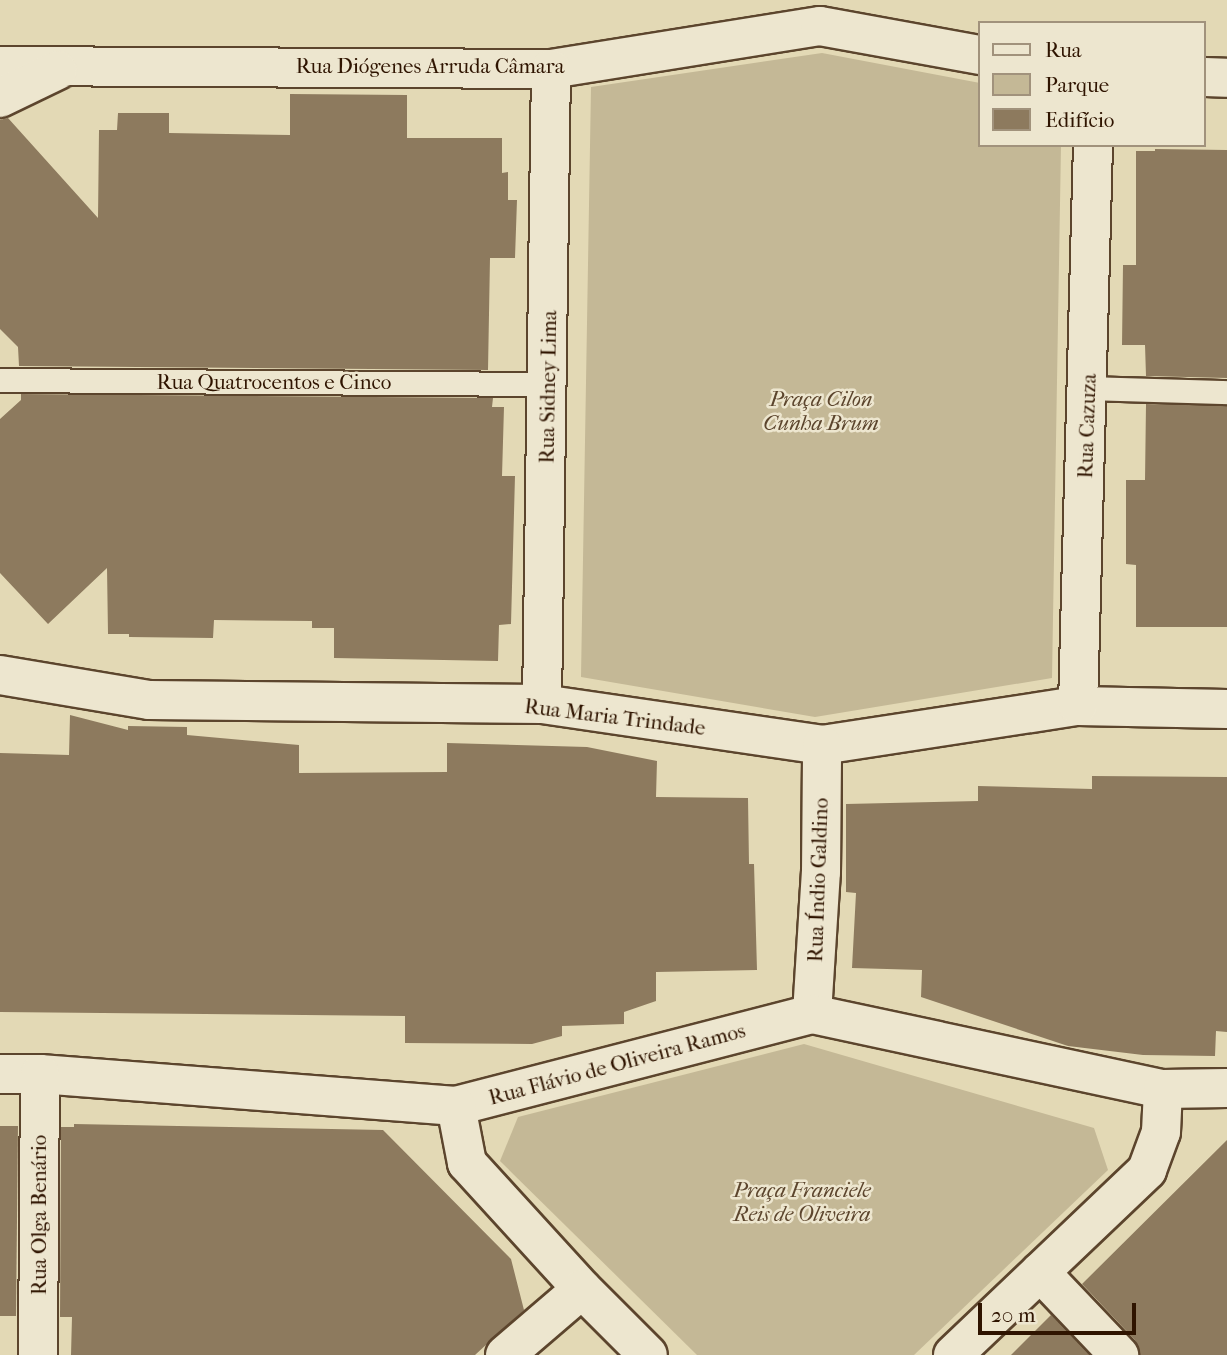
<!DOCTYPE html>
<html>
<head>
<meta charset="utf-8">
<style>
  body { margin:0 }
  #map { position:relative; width:1227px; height:1355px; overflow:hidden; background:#e3d9b5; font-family:"IM FELL French Canon",serif }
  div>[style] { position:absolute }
  .green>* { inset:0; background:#c4b896 }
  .building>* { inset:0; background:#8d7a5e }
  .roads { filter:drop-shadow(2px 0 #5c452d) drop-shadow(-2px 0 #5c452d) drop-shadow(0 2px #5c452d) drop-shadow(0 -2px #5c452d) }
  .service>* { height:23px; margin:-11.5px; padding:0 11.5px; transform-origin:11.5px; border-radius:11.5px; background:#ede6cf }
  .minor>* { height:38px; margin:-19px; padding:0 19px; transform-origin:19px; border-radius:19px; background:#ede6cf }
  span { translate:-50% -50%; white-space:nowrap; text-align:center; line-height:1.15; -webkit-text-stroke:5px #ede6cf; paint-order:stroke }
  .street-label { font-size:21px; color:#2f1400 }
  .park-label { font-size:21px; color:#5c452d; font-style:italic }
  .legend { position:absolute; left:978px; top:21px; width:228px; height:126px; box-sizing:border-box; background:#ede6cf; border:2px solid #a1927c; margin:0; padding:9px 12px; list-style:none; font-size:21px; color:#2f1400 }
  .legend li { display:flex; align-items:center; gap:14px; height:35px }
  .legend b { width:35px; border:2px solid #a1927c }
  .scale { position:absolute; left:978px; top:1303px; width:158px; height:32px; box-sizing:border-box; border:4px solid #2f1400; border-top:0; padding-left:9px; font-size:21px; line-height:24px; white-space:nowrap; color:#2f1400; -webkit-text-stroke:5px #ede6cf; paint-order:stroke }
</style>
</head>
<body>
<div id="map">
  <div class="green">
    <i style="clip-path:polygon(822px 53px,980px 83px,980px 145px,1061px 145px,1052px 678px,815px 717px,581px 677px,591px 87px)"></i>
    <i style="clip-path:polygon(804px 1044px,1094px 1128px,1108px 1170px,914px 1355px,697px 1355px,500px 1161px,518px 1117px)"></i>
  </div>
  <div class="building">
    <i style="clip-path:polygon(290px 94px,407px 95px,407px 138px,502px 138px,502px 173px,508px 172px,508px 200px,517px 200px,515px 258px,490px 258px,488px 370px,19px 366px,18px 347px,0 329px,0 120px,8px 118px,98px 218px,99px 130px,117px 130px,118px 113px,169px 113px,169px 133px,290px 135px)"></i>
    <i style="clip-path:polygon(1155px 149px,1227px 150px,1227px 378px,1146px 376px,1145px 345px,1122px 345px,1123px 265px,1136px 265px,1136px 151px,1155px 151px)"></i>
    <i style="clip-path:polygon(21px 394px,493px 398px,492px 407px,504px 407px,502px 476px,515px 476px,511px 624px,499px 625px,498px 661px,334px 658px,334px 628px,312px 628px,312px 621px,214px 620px,213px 638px,129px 637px,129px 634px,108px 634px,107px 568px,48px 624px,0 573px,0 419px,21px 400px)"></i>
    <i style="clip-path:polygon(1146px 404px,1227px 406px,1227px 627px,1136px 627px,1136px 565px,1126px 564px,1126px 480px,1145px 480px)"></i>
    <i style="clip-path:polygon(70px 715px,128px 730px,128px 726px,187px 727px,187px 735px,299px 745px,299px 773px,447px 772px,447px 743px,587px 747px,657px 761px,656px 797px,748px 798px,749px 864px,754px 864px,757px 970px,656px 972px,656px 1001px,624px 1012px,624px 1024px,562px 1026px,562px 1036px,532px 1044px,405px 1043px,405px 1016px,0 1012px,0 753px,69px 755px)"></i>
    <i style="clip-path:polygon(1092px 776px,1227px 777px,1227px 1032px,1216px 1031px,1215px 1056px,1143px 1055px,1068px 1046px,921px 997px,922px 970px,852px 968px,856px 893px,846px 892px,846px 804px,978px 801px,978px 786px,1092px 789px)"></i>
    <i style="clip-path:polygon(74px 1124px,383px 1130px,511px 1259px,524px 1310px,475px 1355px,71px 1355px,72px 1317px,60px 1317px,61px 1127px,74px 1127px)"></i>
    <i style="clip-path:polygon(0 1126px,18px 1126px,16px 1316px,0 1316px)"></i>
    <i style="clip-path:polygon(1227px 1140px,1227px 1355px,1140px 1355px,1135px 1340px,1082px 1284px)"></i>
    <i style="clip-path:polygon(1051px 1315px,1089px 1355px,1011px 1355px)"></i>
  </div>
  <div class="roads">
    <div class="service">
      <i style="left:0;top:380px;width:549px;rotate:0.42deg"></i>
      <i style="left:1089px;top:388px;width:138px;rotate:1.7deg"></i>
    </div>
    <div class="minor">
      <i style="left:0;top:66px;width:551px;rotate:0.31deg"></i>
      <i style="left:551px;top:69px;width:272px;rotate:-9.1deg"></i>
      <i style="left:820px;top:26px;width:163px;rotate:10.3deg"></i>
      <i style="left:1204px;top:77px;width:23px;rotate:2deg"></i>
      <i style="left:0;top:98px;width:64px;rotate:-25.8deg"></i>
      <i style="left:0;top:675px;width:151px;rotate:9.5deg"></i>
      <i style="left:149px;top:700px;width:393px;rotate:0.6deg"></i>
      <i style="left:542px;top:704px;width:283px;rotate:8.3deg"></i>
      <i style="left:822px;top:745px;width:259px;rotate:-8.7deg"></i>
      <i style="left:1078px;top:706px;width:149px;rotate:1.2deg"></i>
      <i style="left:542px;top:704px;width:635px;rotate:-89.19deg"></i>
      <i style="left:1078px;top:706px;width:561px;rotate:-88.47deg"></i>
      <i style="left:812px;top:1014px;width:142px;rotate:-86.4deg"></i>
      <i style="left:821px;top:872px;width:127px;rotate:-89.5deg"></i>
      <i style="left:0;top:1074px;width:40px"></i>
      <i style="left:40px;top:1074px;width:417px;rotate:4.4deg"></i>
      <i style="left:456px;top:1106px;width:368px;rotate:-14.5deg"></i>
      <i style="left:812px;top:1014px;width:359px;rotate:12.1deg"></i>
      <i style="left:1163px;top:1089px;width:64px;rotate:-0.9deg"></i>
      <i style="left:456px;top:1106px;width:58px;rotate:79.1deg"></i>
      <i style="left:467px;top:1163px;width:171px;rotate:47.6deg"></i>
      <i style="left:582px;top:1289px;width:93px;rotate:45deg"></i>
      <i style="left:1040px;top:1272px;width:115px;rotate:46.4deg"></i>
      <i style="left:38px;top:1355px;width:281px;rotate:-89.6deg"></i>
      <i style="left:505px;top:1355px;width:101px;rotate:-40.6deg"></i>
      <i style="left:953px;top:1355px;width:268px;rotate:-43.6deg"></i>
      <i style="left:1147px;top:1170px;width:40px;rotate:-69.8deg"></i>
      <i style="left:1161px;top:1132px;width:43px;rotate:-87.3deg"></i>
    </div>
  </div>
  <div class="street-label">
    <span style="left:430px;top:66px">Rua Diógenes Arruda Câmara</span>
    <span style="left:274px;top:382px">Rua Quatrocentos e Cinco</span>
    <span style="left:548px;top:387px;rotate:-89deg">Rua Sidney Lima</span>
    <span style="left:1087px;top:426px;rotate:-88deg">Rua Cazuza</span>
    <span style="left:615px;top:717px;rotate:7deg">Rua Maria Trindade</span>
    <span style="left:818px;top:880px;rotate:-88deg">Rua Índio Galdino</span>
    <span style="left:617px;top:1064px;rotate:-15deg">Rua Flávio de Oliveira Ramos</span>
    <span style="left:39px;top:1215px;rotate:-90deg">Rua Olga Benário</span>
  </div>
  <div class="park-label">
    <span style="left:821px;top:411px">Praça Cilon<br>Cunha Brum</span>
    <span style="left:802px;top:1202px">Praça Franciele<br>Reis de Oliveira</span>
  </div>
  <ul class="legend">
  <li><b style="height:9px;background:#ede6cf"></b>Rua</li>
  <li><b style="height:19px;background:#c4b896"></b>Parque</li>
  <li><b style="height:19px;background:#8d7a5e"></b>Edifício</li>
  </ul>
  <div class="scale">20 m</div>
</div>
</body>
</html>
